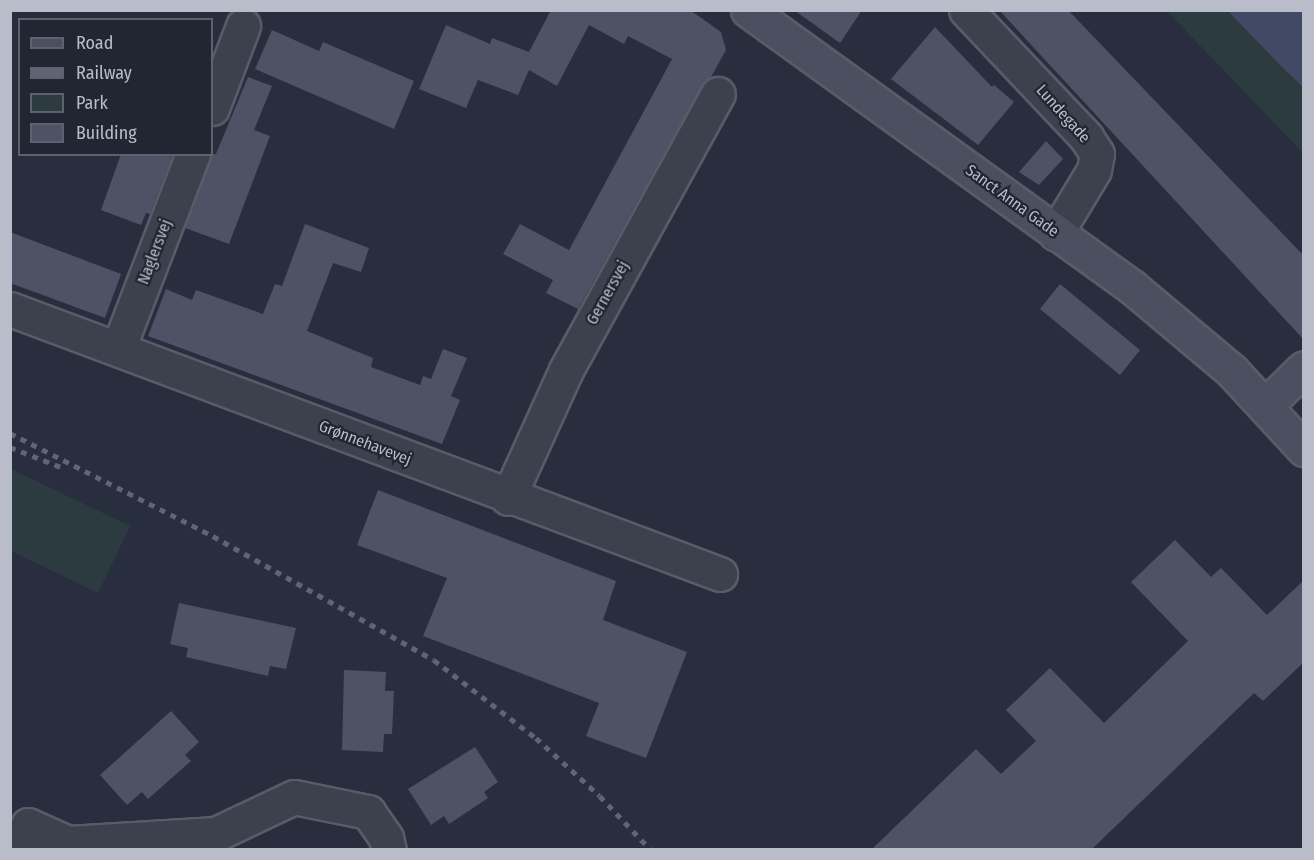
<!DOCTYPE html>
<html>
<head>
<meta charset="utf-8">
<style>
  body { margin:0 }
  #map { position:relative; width:1314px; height:860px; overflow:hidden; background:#292e3e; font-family:"Fira Sans Condensed",sans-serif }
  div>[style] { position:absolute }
  .green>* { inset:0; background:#2c3b40 }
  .water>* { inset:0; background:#414965 }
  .building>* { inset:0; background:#4e5264 }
  .roads { filter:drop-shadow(2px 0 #585c69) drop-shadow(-2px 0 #585c69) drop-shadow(0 2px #585c69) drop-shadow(0 -2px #585c69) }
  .street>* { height:33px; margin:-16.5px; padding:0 16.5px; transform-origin:16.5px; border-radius:16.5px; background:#3d414e }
  .secondary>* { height:33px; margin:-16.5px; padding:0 16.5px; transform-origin:16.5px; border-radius:16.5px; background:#4b4f60 }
  .rail>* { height:4.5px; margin-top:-2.25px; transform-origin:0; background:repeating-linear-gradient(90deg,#606474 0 6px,transparent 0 12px) }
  span { translate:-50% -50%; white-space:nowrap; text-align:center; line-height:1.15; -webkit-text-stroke:4.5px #222633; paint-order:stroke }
  .street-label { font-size:16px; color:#b9bcc9 }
  .frame { position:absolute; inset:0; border:12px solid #b9bcc9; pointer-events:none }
  .legend { position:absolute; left:18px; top:18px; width:195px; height:138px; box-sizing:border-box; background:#222633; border:2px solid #5e626f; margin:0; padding:8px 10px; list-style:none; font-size:18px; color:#b9bcc9 }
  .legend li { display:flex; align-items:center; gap:12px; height:30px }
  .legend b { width:30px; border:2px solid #5e626f }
</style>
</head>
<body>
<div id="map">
  <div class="green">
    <i style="clip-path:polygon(1167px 11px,1303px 11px,1303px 153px)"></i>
    <i style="clip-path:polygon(11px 469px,130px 526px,98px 593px,11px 551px)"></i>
  </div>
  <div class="water">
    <i style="clip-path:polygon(1228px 11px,1303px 11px,1303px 87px,1282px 67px)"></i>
  </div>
  <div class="building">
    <i style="clip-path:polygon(551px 10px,690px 10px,721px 32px,726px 50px,711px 77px,702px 85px,578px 309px,546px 293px,553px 280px,503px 254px,520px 224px,569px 250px,672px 59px,628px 36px,624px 44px,589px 25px,557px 86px,529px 70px,518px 95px,478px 80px,466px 108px,419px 89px,446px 25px,490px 44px,492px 38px,529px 52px)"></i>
    <i style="clip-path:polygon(794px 10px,862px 10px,840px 43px)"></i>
    <i style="clip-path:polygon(999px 10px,1068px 10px,1304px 256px,1304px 340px)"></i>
    <i style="clip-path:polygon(935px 27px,992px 87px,994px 85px,1014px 102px,978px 145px,891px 79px)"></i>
    <i style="clip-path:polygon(272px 30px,319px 51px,323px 42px,414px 81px,394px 129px,255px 69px)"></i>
    <i style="clip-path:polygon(248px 77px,272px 86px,254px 130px,270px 136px,229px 244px,185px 228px,211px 154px,216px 154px)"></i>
    <i style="clip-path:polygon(1046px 141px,1063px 159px,1039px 185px,1019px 172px)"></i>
    <i style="clip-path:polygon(121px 154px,173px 154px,150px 214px,146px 213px,141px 225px,101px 210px)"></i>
    <i style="clip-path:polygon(305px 224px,369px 248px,361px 272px,333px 263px,307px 331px,373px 358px,371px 367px,420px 385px,423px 376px,431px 379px,443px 349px,467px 358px,451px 396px,460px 400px,442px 444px,148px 336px,166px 289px,192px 300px,196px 290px,263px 314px,275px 284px,282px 286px)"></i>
    <i style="clip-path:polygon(10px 232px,121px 274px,105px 318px,10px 283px)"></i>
    <i style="clip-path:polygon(1060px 284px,1140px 350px,1120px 375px,1040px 309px)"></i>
    <i style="clip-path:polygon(378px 490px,616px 581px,603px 620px,687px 652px,646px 758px,586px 736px,599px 703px,423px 636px,447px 578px,357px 545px)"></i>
    <i style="clip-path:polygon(1175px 540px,1211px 577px,1221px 568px,1267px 615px,1304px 580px,1304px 662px,1263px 701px,1254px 693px,1092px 849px,872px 849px,976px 749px,1001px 774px,1036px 741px,1006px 710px,1050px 668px,1104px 723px,1188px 641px,1131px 582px)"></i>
    <i style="clip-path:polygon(179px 603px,296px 628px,286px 669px,270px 666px,268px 676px,186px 657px,188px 648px,170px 644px)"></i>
    <i style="clip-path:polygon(344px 670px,386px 672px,385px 691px,394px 691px,392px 734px,384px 734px,383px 752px,342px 750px)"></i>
    <i style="clip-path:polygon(171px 711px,199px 742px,185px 755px,191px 761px,148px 799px,142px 792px,127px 805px,100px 775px)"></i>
    <i style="clip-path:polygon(475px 747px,498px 782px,484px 792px,488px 798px,449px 824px,444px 816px,431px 825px,408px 789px)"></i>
  </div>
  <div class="roads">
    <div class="street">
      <i style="left:966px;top:10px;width:175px;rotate:46.6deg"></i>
      <i style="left:1086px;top:137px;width:20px;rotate:57deg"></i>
      <i style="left:1097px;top:154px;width:16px;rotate:101deg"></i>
      <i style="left:1094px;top:170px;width:74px;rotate:121.1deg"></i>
      <i style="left:212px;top:108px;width:88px;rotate:-69.3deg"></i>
      <i style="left:10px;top:309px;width:758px;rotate:20.47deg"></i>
      <i style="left:118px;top:349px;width:209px;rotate:-69deg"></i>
      <i style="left:508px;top:498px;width:141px;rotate:-65.6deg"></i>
      <i style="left:566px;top:370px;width:315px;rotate:-61.2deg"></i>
      <i style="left:17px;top:850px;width:27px;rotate:-66deg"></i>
      <i style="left:28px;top:825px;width:44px;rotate:24.2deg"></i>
      <i style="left:68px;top:843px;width:148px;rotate:-3.5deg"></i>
      <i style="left:216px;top:834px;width:86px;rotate:-25.4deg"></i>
      <i style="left:294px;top:797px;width:76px;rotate:11.5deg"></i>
      <i style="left:368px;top:812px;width:32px;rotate:55deg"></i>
      <i style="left:386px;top:838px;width:12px;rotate:76deg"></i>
    </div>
    <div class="secondary">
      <i style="left:748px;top:10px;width:473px;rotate:35.8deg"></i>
      <i style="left:1132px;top:287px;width:129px;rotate:40deg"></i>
      <i style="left:1231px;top:370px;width:108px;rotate:47.3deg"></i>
      <i style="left:1265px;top:406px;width:54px;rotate:-44.3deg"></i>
    </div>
  </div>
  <div class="rail">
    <i style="left:10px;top:433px;width:228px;rotate:26.9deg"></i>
    <i style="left:213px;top:536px;width:253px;rotate:29.3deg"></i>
    <i style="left:434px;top:660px;width:128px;rotate:37.4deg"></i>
    <i style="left:536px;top:738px;width:86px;rotate:42.2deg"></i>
    <i style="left:600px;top:796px;width:74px;rotate:46.6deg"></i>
    <i style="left:10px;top:447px;width:55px;rotate:21.4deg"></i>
  </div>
  <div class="street-label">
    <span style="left:1063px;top:114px;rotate:48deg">Lundegade</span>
    <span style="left:1012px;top:201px;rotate:36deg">Sanct Anna Gade</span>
    <span style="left:155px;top:252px;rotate:-69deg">Naglersvej</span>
    <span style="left:608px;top:293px;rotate:-61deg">Gernersvej</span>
    <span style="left:365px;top:443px;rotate:21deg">Grønnehavevej</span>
  </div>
  <div class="frame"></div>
  <ul class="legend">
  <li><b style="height:8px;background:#4b4f60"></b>Road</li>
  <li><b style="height:8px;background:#606474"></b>Railway</li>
  <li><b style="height:16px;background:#2c3b40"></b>Park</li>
  <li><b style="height:16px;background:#4e5264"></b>Building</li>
  </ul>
</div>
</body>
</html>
